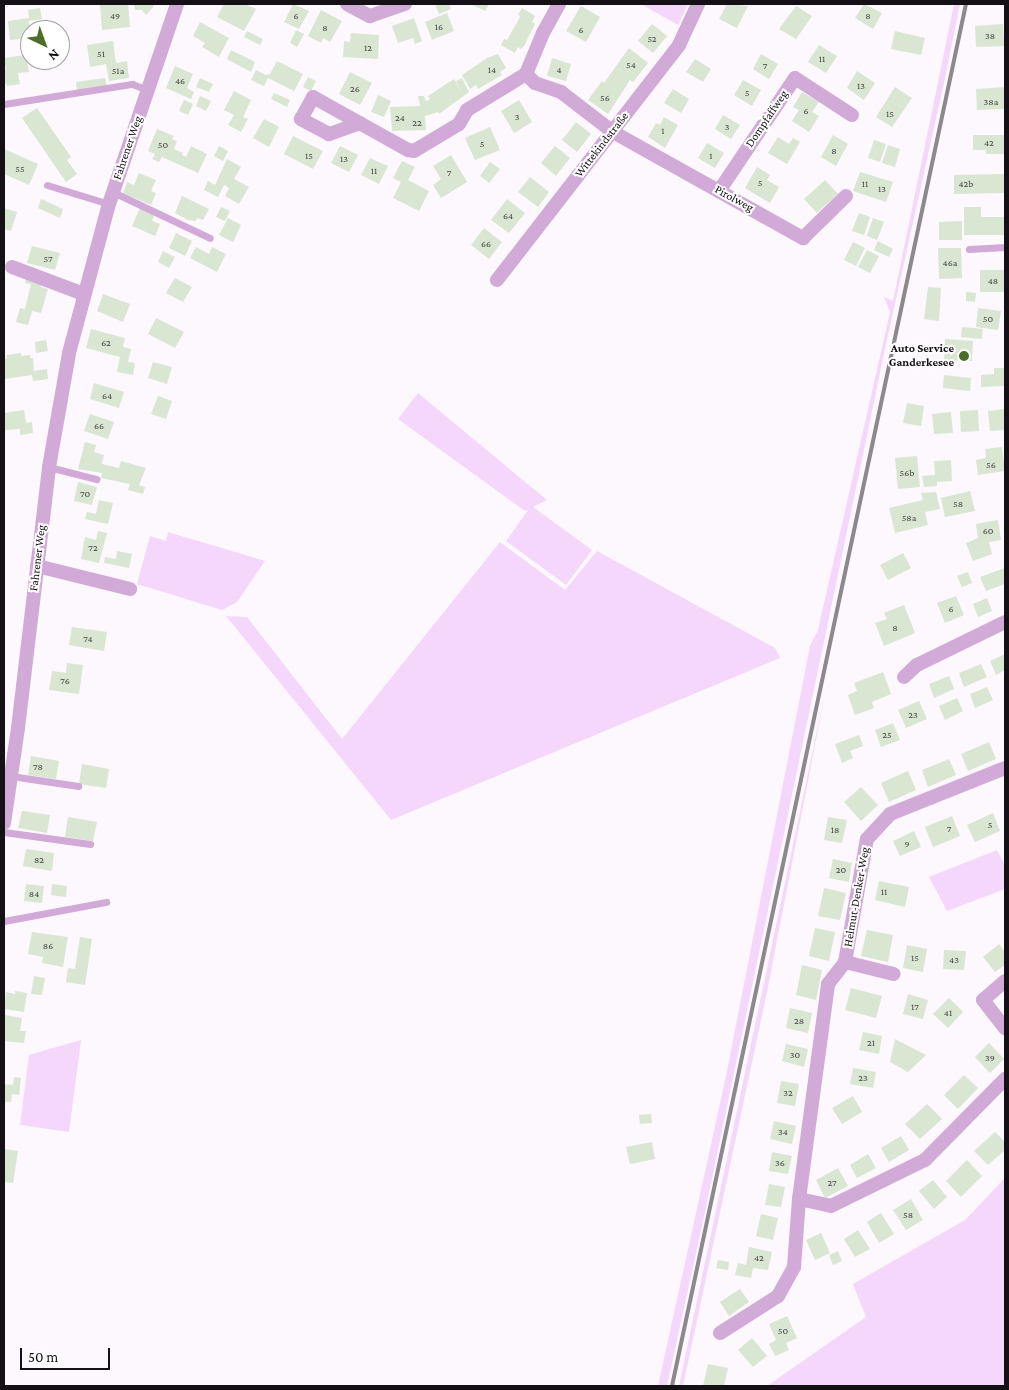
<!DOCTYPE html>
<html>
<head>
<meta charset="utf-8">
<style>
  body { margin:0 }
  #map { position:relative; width:1009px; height:1390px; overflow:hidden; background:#fdf7fe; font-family:"Crimson Pro",serif }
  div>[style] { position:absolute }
  .green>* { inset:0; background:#f6d7fc }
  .building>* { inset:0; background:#d9e6d1 }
  .lane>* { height:7px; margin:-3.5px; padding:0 3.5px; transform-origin:3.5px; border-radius:3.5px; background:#d1aad8 }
  .street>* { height:14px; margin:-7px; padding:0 7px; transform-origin:7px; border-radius:7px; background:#d1aad8 }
  .rail>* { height:4px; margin:-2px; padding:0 2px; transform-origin:2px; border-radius:2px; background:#8d878e }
  .dots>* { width:14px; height:14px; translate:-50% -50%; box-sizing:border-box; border:2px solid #fff; border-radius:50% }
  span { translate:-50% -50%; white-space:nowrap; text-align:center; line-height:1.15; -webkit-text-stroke:4px #fff; paint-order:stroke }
  .number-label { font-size:10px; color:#464545 }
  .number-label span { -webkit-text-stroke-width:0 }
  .street-label { font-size:12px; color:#150f16 }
  .poi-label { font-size:12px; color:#150f16; font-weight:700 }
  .right { translate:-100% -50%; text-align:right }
  .frame { position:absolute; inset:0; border:5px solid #150f16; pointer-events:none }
  .north { position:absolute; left:20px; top:20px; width:50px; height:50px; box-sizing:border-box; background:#fff; border:1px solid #a19fa2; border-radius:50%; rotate:138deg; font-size:14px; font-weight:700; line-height:20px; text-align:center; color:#150f16 }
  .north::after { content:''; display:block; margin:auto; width:18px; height:22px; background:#4b6f28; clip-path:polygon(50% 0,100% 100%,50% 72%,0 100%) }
  .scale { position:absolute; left:20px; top:1348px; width:90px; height:22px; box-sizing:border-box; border:2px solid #150f16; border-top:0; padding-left:6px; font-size:15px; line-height:18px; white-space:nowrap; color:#150f16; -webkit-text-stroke:4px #fff; paint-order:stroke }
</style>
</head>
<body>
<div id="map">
  <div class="green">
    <i style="clip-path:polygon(641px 4px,688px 4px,678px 25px)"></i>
    <i style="clip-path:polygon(954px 4px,960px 4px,944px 83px,885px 349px,705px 1212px,667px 1386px,658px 1386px,726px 1076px,810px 646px,818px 630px,890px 312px,884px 297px,893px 301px)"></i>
    <i style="clip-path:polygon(418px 393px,547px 500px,533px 507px,592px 550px,566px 585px,506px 541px,528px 510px,525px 511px,398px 419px)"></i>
    <i style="clip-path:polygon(168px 532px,265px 561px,237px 602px,222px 610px,137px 584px,150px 536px,166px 541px)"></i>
    <i style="clip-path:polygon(500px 542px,565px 590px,597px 551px,775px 648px,780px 658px,391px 820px,226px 616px,247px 617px,342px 739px)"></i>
    <i style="clip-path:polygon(826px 688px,767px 992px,683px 1386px,679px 1386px)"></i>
    <i style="clip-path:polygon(997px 850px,1005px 865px,1005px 889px,947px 911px,929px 877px)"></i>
    <i style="clip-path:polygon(81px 1040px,69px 1132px,20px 1125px,29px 1055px)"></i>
    <i style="clip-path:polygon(1005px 1178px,1005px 1386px,767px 1386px,866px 1317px,853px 1284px,965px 1220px)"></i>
  </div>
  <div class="building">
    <i style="clip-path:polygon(128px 4px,130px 27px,102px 30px,100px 5px)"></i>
    <i style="clip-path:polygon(134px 4px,152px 4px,154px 6px,146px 15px,142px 10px,135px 10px)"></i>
    <i style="clip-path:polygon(224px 4px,245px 4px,256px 9px,244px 31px,217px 17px)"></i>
    <i style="clip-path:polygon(293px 4px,309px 11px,299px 29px,284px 22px)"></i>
    <i style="clip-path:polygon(435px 4px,449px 4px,451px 9px,439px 14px)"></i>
    <i style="clip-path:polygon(471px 4px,489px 4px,485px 11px)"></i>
    <i style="clip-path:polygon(727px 4px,748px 6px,737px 28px,719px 19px)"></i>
    <i style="clip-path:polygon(864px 4px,882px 13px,873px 29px,855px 18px)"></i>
    <i style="clip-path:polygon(581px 6px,600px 17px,586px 42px,566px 31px)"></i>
    <i style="clip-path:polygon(796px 6px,812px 16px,796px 39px,779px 29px)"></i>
    <i style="clip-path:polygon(40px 8px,42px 19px,29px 21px,30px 38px,10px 40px,8px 21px,29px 18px,28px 10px)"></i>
    <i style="clip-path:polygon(522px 8px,535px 16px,532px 22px,535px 24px,524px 46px,521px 49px,518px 47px,515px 53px,501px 45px,504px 39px,507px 40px,519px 19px,520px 16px,518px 15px)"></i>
    <i style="clip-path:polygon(321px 10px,342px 21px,330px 42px,323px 38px,321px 43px,308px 36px)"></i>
    <i style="clip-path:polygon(447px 13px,454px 31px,432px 40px,425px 22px)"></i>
    <i style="clip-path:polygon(414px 18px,422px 41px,415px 44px,413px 38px,398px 43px,392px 26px)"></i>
    <i style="clip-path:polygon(200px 22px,229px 38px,219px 57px,202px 47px,205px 43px,193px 36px)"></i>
    <i style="clip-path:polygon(652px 24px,667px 36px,653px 53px,638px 41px)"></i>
    <i style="clip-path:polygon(1003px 24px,1004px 46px,976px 47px,975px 26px)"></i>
    <i style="clip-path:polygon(296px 30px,304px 34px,297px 47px,290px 43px)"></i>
    <i style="clip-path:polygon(247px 31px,263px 39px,260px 45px,244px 37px)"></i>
    <i style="clip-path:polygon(895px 31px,925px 38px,921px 55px,891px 49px)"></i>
    <i style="clip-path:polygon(351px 33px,379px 35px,378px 59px,343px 57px,344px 41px,350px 42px)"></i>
    <i style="clip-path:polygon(113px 41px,116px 63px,127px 61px,129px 78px,109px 81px,106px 64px,90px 67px,87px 45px)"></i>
    <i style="clip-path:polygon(819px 45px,837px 56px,826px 73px,808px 62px)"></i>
    <i style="clip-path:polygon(629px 48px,648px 63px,633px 82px,630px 80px,608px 114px,588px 100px,602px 81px,604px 83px)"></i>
    <i style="clip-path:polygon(231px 50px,255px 62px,251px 72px,227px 59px)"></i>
    <i style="clip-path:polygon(498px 54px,506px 68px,500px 72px,502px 75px,478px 89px,476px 85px,470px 89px,462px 75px,487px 58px)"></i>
    <i style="clip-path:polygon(761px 54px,778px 64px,769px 79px,753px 69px)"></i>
    <i style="clip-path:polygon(26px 55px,29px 72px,18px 73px,20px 84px,7px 86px,6px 83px,4px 84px,4px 70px,6px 69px,4px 58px)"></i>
    <i style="clip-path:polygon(552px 58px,571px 64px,566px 81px,547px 76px)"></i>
    <i style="clip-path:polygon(695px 59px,711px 69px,703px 82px,686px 72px)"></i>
    <i style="clip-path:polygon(277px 61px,303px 74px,294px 91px,268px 78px,264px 86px,251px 80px,256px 70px,266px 75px,270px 74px)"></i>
    <i style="clip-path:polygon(175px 66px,193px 74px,187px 88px,194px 92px,191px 99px,166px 88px)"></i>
    <i style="clip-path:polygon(857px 71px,875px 83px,864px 100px,847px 88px)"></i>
    <i style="clip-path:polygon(350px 72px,372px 83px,360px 105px,339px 94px)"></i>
    <i style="clip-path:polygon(308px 77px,316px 81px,311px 91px,303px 87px)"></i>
    <i style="clip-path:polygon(105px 78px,107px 86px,77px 91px,76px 82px)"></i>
    <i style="clip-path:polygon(200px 78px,213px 84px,209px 92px,196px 87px)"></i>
    <i style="clip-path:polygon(462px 78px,469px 92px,439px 114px,438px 112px,425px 116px,426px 130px,392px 131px,390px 107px,420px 106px,418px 96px,424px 96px,426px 101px,430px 99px,428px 96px,454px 79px,462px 93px,456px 81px)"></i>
    <i style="clip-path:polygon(743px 80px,761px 90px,752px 106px,734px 95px)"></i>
    <i style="clip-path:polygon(895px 87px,912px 98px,892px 127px,876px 117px)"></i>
    <i style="clip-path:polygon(1005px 87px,1005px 109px,977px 110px,976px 89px)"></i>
    <i style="clip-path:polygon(673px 89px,689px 99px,681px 113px,664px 103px)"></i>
    <i style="clip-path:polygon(234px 91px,251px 100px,243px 117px,248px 119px,241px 132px,228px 125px,234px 115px,224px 110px)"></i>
    <i style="clip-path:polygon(802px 92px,819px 102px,812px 112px,819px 116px,809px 132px,792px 121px,799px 110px,793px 107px)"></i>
    <i style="clip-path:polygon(274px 93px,290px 100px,287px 107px,271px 99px)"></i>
    <i style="clip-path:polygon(378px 95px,391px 101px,384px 117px,371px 112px)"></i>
    <i style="clip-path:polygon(200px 96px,211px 101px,206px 111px,196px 106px)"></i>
    <i style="clip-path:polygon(184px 100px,193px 104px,188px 115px,179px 111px)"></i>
    <i style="clip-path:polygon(519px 100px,532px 122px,514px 133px,501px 111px)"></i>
    <i style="clip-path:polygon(37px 108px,71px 157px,67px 160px,77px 174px,66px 182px,22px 118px)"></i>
    <i style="clip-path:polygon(723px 115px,740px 125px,731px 139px,715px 129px)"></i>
    <i style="clip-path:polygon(664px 117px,678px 125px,665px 148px,648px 137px,656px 123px,660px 125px)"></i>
    <i style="clip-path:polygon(264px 119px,279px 127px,269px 147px,253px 138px)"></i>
    <i style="clip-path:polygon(576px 122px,591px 134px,577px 152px,562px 140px)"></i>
    <i style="clip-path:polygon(490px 127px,500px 150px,475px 160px,465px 138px)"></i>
    <i style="clip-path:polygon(157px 129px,174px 136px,172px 139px,177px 141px,174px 149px,183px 153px,182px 155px,186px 157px,191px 146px,207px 154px,198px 173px,162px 157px,159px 162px,152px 159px,155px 154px,148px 151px)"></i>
    <i style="clip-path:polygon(833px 135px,848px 144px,836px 166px,821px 157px)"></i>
    <i style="clip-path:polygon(973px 135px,1005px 135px,1005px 154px,986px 154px,986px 150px,973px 150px)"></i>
    <i style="clip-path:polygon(293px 136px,323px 151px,313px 169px,284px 154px)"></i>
    <i style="clip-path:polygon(778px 137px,789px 144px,793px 138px,800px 142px,787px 164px,768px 153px)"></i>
    <i style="clip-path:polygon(874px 140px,886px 144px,880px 162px,868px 158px)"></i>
    <i style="clip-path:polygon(707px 143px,724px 153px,715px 168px,698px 158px)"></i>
    <i style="clip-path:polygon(888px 145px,900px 149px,895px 167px,882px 163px)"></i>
    <i style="clip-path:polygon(219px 146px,228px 151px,223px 161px,214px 156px)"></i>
    <i style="clip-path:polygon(340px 146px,358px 155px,349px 172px,331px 163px)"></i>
    <i style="clip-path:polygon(555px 146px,570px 158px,556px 176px,541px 163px)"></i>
    <i style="clip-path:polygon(4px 149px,38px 164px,29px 185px,4px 174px)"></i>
    <i style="clip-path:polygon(451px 155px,467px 182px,441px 198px,433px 185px,441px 179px,433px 166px)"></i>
    <i style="clip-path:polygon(370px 158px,388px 166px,379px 184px,361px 175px)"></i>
    <i style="clip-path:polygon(227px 159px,241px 167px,234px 179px,249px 187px,239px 204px,225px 196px,229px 188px,224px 185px,218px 197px,204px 190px,208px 181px,215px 185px)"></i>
    <i style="clip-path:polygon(402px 161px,415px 167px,408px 180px,429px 191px,419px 211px,393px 198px,401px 182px,393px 178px)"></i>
    <i style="clip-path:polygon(490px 162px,500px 169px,489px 183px,480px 176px)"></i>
    <i style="clip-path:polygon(757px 167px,770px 175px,767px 180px,779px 187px,770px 203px,745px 188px)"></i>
    <i style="clip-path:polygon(860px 172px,893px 182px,886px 202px,853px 191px)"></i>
    <i style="clip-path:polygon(139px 173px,156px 180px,151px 191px,156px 193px,151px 205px,123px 193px,127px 182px,134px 185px)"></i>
    <i style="clip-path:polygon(1004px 174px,1004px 193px,954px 194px,954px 175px)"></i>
    <i style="clip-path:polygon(530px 177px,549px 192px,538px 207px,518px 192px)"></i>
    <i style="clip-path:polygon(825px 180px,838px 194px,817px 213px,804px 199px)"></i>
    <i style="clip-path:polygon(182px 196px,209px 209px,203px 220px,197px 218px,196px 221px,188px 220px,175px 213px)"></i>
    <i style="clip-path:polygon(41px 199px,63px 209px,60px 218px,38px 208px)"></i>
    <i style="clip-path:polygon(507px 199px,525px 213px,509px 233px,491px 220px)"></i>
    <i style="clip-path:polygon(221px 207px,230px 211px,225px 221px,216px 217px)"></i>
    <i style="clip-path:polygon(964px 207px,981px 207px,981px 217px,1005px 217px,1005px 235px,964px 235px)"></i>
    <i style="clip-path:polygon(4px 208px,17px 212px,11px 231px,4px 229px)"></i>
    <i style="clip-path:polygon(140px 208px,155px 214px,152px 221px,160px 224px,155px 236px,132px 226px)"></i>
    <i style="clip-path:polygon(859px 213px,870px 217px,864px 235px,852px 231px)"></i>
    <i style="clip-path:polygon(228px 218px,241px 225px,233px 242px,219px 235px)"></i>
    <i style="clip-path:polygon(873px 218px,884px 222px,877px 240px,867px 236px)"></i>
    <i style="clip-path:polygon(962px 221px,962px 240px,939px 240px,939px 222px)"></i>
    <i style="clip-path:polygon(484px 228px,502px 242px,489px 259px,471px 245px)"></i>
    <i style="clip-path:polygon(176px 233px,192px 241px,185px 256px,169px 248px)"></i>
    <i style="clip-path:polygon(878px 241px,893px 249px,889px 257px,874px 250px)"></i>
    <i style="clip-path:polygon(853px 242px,865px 248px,856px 266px,844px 260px)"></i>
    <i style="clip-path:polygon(32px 246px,60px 253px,55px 270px,27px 263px)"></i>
    <i style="clip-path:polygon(196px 247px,209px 254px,212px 247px,226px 254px,217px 272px,190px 258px)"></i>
    <i style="clip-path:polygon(938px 248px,961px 248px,962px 278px,939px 279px)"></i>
    <i style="clip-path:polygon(867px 250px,879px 256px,870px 273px,858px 267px)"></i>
    <i style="clip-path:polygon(163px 251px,175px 257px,169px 268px,158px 262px)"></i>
    <i style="clip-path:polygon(980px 270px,1005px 270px,1005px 292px,980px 292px)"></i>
    <i style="clip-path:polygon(26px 277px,42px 281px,41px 287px,48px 289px,41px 313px,32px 311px,28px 325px,16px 322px,20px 308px,25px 309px,31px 284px,25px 283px)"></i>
    <i style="clip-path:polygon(175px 278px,192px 287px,183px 302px,166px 293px)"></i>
    <i style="clip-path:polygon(928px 287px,941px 288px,939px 321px,924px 319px)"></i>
    <i style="clip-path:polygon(966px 292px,976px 293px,975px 302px,966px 301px)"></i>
    <i style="clip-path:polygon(103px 294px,130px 304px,123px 322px,97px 311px)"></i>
    <i style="clip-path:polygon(978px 308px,1001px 311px,998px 330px,976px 327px)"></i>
    <i style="clip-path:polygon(156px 318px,184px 332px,175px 348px,148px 334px)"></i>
    <i style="clip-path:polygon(962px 327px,983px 329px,982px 339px,961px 337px)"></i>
    <i style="clip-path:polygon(91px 329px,125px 338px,123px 347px,131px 349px,128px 362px,135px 363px,133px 375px,117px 372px,120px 357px,86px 348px)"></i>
    <i style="clip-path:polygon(945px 339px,973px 341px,972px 361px,944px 360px)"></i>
    <i style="clip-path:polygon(46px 340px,48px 351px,36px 353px,35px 342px)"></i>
    <i style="clip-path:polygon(21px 353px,21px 356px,30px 355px,30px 358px,33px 358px,34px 371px,47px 369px,48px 379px,33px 381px,32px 375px,4px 379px,4px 359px,7px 358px,6px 355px)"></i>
    <i style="clip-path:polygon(153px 362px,172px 367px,167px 384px,148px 378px)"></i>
    <i style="clip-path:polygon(994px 368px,1005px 368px,1005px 386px,981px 387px,981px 375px,994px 374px)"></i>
    <i style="clip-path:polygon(944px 375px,971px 378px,970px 391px,943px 388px)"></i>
    <i style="clip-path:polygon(94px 383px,124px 392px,119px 408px,90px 399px)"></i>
    <i style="clip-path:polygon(158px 396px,172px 401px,166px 419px,151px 414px)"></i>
    <i style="clip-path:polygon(907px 403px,924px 406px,921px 426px,903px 423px)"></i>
    <i style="clip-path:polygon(1004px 409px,1005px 430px,990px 431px,988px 411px)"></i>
    <i style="clip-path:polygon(24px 410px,26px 423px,32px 422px,33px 433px,20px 435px,20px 429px,5px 430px,4px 413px)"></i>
    <i style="clip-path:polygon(978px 410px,979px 431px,961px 432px,960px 411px)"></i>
    <i style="clip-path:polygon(951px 412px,953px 433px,934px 434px,932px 414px)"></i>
    <i style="clip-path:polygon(90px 414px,114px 422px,108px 439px,84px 431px)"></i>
    <i style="clip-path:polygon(85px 442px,96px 445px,94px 452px,104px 455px,102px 464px,119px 468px,121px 461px,146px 468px,139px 485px,145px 487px,143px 494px,128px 490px,130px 484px,101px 478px,102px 473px,78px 469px)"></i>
    <i style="clip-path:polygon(1002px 447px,1005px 471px,978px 475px,976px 460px,986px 458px,985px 449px)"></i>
    <i style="clip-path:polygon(917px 456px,920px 487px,898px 489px,895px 458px)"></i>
    <i style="clip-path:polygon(951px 460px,952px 481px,937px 482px,937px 486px,924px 487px,922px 476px,935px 475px,934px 461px)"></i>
    <i style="clip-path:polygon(78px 482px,97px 487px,92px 505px,74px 501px)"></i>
    <i style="clip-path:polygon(970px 491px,975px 511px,945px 517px,941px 498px)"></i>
    <i style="clip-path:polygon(936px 492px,940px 509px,925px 512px,928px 525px,895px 533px,889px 508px,923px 500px,921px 493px)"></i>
    <i style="clip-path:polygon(99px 500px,113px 503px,108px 524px,85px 519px,87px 512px,96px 514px)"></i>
    <i style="clip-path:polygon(998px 520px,1001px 540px,989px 542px,992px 554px,973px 561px,966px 543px,978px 538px,976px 524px)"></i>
    <i style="clip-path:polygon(98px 531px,107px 533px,99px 563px,81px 559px,85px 537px,96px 540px)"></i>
    <i style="clip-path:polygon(117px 551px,132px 554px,129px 568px,104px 563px,105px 557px,116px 559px)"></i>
    <i style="clip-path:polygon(903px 553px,911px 568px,888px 580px,880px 565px)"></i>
    <i style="clip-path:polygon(1005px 568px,1005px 584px,986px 591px,980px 577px)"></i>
    <i style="clip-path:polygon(968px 572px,972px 583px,962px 587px,957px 576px)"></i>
    <i style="clip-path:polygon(956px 596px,964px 615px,945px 623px,937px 603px)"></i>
    <i style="clip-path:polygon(987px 598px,992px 611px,978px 617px,973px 604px)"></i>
    <i style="clip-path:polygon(904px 605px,915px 633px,884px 646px,875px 623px,887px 619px,884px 613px)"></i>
    <i style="clip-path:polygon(72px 627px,107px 632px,104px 651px,69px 645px)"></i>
    <i style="clip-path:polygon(1005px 654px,1005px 670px,996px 675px,990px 661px)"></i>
    <i style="clip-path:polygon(67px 663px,83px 665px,79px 694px,49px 690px,52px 671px,66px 673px)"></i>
    <i style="clip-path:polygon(981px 664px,987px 677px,964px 687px,959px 673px)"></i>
    <i style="clip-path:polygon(883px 672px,891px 694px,872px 702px,874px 708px,855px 715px,848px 695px,857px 691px,854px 683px)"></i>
    <i style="clip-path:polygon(949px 676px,954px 689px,934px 698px,929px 684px)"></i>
    <i style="clip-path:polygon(987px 687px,993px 700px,975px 708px,970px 694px)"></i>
    <i style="clip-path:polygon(957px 698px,963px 711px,945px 720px,939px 706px)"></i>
    <i style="clip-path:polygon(919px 701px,927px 719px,906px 728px,898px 710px)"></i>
    <i style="clip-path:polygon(893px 723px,900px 740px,881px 747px,875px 730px)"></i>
    <i style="clip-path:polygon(859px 735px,863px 746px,850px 751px,853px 758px,842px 763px,835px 744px)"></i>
    <i style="clip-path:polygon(989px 742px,996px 759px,968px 771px,961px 754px)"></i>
    <i style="clip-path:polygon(31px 756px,59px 761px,56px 779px,28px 775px)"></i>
    <i style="clip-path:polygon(949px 759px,956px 775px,928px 787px,922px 770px)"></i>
    <i style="clip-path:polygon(82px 764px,109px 769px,106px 788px,79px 784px)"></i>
    <i style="clip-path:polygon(908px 771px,916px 790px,889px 802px,881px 783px)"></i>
    <i style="clip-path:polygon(861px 787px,878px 805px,861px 821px,844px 802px)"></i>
    <i style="clip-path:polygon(22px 811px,50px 815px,47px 833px,18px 828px)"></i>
    <i style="clip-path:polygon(993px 813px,1000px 831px,975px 842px,967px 825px)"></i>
    <i style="clip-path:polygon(952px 816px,960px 836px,933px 847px,925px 827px)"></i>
    <i style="clip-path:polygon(68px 817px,97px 822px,93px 841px,65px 837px)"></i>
    <i style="clip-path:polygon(828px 817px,847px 820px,842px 843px,824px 840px)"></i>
    <i style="clip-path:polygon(914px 831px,921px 847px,900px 856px,893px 841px)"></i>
    <i style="clip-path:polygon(26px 849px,54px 853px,52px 871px,23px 866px)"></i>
    <i style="clip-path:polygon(833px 859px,852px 863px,849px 882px,829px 878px)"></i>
    <i style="clip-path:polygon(879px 881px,909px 887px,905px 907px,875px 900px)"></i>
    <i style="clip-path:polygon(26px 884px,44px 886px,42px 903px,24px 901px)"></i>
    <i style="clip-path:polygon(52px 884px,67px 886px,66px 897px,51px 895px)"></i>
    <i style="clip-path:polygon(824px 888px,846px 893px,840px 920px,818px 916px)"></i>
    <i style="clip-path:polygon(815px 928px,835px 932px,829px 961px,809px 956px)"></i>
    <i style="clip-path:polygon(867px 930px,893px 935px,888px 962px,861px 956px)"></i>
    <i style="clip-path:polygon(32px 932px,68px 937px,63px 967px,42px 963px,43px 957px,28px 954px)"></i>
    <i style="clip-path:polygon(80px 937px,92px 939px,85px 985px,66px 982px,68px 968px,75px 969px)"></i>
    <i style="clip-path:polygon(999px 944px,1005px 952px,1005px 965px,995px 972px,983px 957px)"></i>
    <i style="clip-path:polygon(907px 945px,927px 949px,923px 972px,903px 968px)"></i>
    <i style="clip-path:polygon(944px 950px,966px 951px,964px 970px,943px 969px)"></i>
    <i style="clip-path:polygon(802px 965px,822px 970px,816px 1000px,796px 995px)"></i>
    <i style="clip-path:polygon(34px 976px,45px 978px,42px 995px,31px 994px)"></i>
    <i style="clip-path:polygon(851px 988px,882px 996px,876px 1018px,845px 1010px)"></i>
    <i style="clip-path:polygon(15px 991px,27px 993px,24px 1012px,4px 1009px,6px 992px,15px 994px)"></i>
    <i style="clip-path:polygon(908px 994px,928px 1000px,923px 1019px,903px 1014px)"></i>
    <i style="clip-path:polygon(949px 998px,963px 1012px,948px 1028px,933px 1014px)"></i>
    <i style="clip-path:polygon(790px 1008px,812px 1013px,808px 1033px,786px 1028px)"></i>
    <i style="clip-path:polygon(5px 1015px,22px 1018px,20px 1031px,26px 1031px,24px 1043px,4px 1041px)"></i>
    <i style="clip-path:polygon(863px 1032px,882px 1036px,879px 1054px,859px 1050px)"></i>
    <i style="clip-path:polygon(895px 1039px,926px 1055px,908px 1072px,890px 1062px)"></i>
    <i style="clip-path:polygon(989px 1043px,1004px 1059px,990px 1073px,975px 1057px)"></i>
    <i style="clip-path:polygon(786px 1044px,808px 1049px,804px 1067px,782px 1061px)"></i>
    <i style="clip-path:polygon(853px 1068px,876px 1072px,873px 1088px,850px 1084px)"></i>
    <i style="clip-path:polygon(964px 1075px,978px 1088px,958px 1109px,944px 1095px)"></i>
    <i style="clip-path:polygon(14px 1077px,21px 1078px,19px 1095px,12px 1094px,11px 1102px,4px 1102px,4px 1084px,13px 1085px)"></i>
    <i style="clip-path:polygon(781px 1081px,799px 1084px,795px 1106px,777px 1103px)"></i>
    <i style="clip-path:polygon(853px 1096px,862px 1112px,842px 1124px,832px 1108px)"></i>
    <i style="clip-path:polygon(927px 1104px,942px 1119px,920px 1139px,905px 1124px)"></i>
    <i style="clip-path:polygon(651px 1114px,652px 1123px,640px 1124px,639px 1115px)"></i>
    <i style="clip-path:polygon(774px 1121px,796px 1126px,792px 1144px,770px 1139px)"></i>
    <i style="clip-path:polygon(995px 1132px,1005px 1142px,1005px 1150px,988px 1165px,974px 1151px)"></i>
    <i style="clip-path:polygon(901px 1136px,909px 1150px,889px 1162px,881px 1148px)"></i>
    <i style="clip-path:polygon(652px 1142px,655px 1159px,630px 1164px,626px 1147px)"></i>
    <i style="clip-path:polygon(4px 1149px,18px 1151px,13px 1183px,4px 1182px)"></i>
    <i style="clip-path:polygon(772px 1152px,792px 1156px,788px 1174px,769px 1171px)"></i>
    <i style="clip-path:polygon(868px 1154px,876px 1168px,857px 1178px,850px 1165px)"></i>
    <i style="clip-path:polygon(967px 1160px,982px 1176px,961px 1197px,946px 1181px)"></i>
    <i style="clip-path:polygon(838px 1168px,848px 1186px,825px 1198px,816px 1180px)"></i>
    <i style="clip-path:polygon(933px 1180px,947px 1197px,934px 1209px,919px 1191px)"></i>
    <i style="clip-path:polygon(769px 1184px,785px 1187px,781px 1207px,765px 1205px)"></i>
    <i style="clip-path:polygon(911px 1199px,923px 1220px,906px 1230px,893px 1210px)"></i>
    <i style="clip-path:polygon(881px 1213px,894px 1234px,879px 1243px,867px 1222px)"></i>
    <i style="clip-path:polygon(761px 1214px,778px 1218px,773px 1240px,756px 1236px)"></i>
    <i style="clip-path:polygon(858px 1230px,870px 1249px,855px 1257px,844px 1239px)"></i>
    <i style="clip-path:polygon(821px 1233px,830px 1253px,815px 1260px,806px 1240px)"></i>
    <i style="clip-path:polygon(749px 1247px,772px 1252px,768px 1270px,753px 1268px,751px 1278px,735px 1275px,738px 1263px,746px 1265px)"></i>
    <i style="clip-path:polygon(838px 1251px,842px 1261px,833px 1265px,829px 1255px)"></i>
    <i style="clip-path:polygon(718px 1260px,729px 1262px,728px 1270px,716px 1268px)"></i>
    <i style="clip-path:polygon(740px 1289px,749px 1302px,729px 1316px,720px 1302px)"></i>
    <i style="clip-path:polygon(787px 1316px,797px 1338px,786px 1343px,789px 1350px,775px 1356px,769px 1344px,776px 1340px,769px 1324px)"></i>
    <i style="clip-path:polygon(752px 1338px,767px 1356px,753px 1367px,738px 1350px)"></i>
    <i style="clip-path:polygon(708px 1364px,728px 1368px,724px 1386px,703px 1386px)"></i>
  </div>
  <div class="lane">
    <i style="left:4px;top:104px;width:130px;rotate:-8.9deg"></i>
    <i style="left:132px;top:84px;width:17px;rotate:21deg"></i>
    <i style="left:47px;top:185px;width:65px;rotate:17deg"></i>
    <i style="left:113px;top:192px;width:107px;rotate:25.4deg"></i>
    <i style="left:969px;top:249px;width:36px;rotate:-3deg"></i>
    <i style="left:49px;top:467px;width:49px;rotate:14.3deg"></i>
    <i style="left:11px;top:776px;width:68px;rotate:8.5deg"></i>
    <i style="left:4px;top:832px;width:87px;rotate:7.9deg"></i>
    <i style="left:4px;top:921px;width:104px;rotate:-10.6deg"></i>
  </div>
  <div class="street">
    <i style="left:347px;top:4px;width:26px;rotate:28deg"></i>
    <i style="left:370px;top:16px;width:37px;rotate:-19deg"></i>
    <i style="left:526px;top:74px;width:44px;rotate:-67.5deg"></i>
    <i style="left:543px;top:33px;width:33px;rotate:-61deg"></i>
    <i style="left:360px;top:123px;width:33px;rotate:160deg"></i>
    <i style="left:329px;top:134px;width:32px;rotate:-152deg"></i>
    <i style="left:301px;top:119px;width:25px;rotate:-61deg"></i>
    <i style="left:313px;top:97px;width:109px;rotate:29.2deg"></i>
    <i style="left:408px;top:150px;width:6px;rotate:9deg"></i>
    <i style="left:414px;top:151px;width:52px;rotate:-31deg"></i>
    <i style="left:459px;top:124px;width:16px;rotate:-60deg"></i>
    <i style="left:467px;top:110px;width:69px;rotate:-31.4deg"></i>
    <i style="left:526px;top:74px;width:13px;rotate:45deg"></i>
    <i style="left:535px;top:83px;width:28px;rotate:19deg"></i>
    <i style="left:561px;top:92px;width:66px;rotate:37.6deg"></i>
    <i style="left:613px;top:132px;width:218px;rotate:29.2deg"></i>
    <i style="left:803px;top:238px;width:60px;rotate:-44.3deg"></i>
    <i style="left:719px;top:191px;width:136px;rotate:-56.1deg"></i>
    <i style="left:795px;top:78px;width:68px;rotate:33deg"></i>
    <i style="left:12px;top:267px;width:77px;rotate:20.6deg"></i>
    <i style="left:497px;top:280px;width:297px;rotate:-52.2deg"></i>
    <i style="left:679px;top:45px;width:45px;rotate:-65.1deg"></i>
    <i style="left:37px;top:566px;width:96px;rotate:13.9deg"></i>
    <i style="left:904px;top:677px;width:18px;rotate:-43deg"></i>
    <i style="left:917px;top:665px;width:98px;rotate:-26deg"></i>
    <i style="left:4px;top:823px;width:96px;rotate:-81.6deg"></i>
    <i style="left:18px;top:728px;width:263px;rotate:-83.2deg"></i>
    <i style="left:49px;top:467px;width:116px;rotate:-80deg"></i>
    <i style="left:69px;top:353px;width:154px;rotate:-75deg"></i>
    <i style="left:109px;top:204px;width:211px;rotate:-71.2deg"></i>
    <i style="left:845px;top:962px;width:50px;rotate:13.8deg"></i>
    <i style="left:1005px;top:981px;width:29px;rotate:139deg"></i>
    <i style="left:983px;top:1000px;width:36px;rotate:52deg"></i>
    <i style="left:799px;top:1199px;width:33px;rotate:12deg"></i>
    <i style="left:831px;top:1206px;width:105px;rotate:-26.1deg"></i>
    <i style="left:925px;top:1160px;width:114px;rotate:-45.4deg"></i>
    <i style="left:720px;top:1333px;width:69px;rotate:-32.5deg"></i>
    <i style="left:778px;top:1296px;width:33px;rotate:-61deg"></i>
    <i style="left:794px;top:1267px;width:68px;rotate:-85.8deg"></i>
    <i style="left:799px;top:1199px;width:217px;rotate:-82.3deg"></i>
    <i style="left:828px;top:984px;width:28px;rotate:-52deg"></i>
    <i style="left:845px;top:962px;width:125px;rotate:-79.9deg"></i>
    <i style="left:867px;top:839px;width:34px;rotate:-47deg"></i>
    <i style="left:890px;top:814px;width:124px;rotate:-21.8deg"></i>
  </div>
  <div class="rail">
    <i style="left:672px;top:1386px;width:1413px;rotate:-77.99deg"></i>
  </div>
  <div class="dots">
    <i style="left:964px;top:356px;background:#4b6f28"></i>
  </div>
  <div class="number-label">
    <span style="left:115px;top:16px">49</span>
    <span style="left:296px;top:16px">6</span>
    <span style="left:868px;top:16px">8</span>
    <span style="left:439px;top:27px">16</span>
    <span style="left:325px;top:28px">8</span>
    <span style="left:581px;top:30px">6</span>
    <span style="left:990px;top:36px">38</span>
    <span style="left:652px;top:39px">52</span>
    <span style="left:368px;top:48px">12</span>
    <span style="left:101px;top:54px">51</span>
    <span style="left:822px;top:59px">11</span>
    <span style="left:631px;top:65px">54</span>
    <span style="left:765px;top:66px">7</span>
    <span style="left:492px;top:70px">14</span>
    <span style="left:559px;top:70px">4</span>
    <span style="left:118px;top:71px">51a</span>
    <span style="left:180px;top:81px">46</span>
    <span style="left:861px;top:86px">13</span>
    <span style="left:355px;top:89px">26</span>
    <span style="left:747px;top:93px">5</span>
    <span style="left:605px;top:98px">56</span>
    <span style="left:991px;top:102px">38a</span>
    <span style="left:806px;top:111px">6</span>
    <span style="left:890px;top:114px">15</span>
    <span style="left:517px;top:117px">3</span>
    <span style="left:400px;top:118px">24</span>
    <span style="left:417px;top:123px">22</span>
    <span style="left:727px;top:127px">3</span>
    <span style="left:663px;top:131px">1</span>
    <span style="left:989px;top:143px">42</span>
    <span style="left:482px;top:144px">5</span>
    <span style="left:163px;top:145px">50</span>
    <span style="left:834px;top:151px">8</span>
    <span style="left:309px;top:156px">15</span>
    <span style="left:711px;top:156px">1</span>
    <span style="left:344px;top:159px">13</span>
    <span style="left:20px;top:169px">55</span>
    <span style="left:374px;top:171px">11</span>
    <span style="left:449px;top:173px">7</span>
    <span style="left:760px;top:183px">5</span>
    <span style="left:865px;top:184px">11</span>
    <span style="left:966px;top:184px">42b</span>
    <span style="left:882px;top:189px">13</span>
    <span style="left:508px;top:216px">64</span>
    <span style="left:486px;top:244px">66</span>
    <span style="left:48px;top:259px">57</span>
    <span style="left:950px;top:263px">46a</span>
    <span style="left:993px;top:281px">48</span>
    <span style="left:988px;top:319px">50</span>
    <span style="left:106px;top:343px">62</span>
    <span style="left:107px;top:396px">64</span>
    <span style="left:99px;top:426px">66</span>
    <span style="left:991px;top:465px">56</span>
    <span style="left:907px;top:473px">56b</span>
    <span style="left:85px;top:494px">70</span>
    <span style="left:958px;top:504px">58</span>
    <span style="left:909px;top:518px">58a</span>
    <span style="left:988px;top:531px">60</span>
    <span style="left:93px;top:548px">72</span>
    <span style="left:951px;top:609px">6</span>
    <span style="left:895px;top:628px">8</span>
    <span style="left:88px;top:639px">74</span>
    <span style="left:65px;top:681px">76</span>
    <span style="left:913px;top:715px">23</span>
    <span style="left:887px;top:735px">25</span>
    <span style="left:38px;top:767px">78</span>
    <span style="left:990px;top:825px">5</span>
    <span style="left:949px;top:829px">7</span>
    <span style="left:835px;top:830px">18</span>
    <span style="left:907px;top:844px">9</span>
    <span style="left:39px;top:860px">82</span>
    <span style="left:841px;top:870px">20</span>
    <span style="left:884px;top:892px">11</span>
    <span style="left:34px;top:894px">84</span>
    <span style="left:48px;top:946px">86</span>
    <span style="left:915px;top:958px">15</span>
    <span style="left:954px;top:960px">43</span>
    <span style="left:915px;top:1007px">17</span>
    <span style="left:948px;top:1013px">41</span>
    <span style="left:799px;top:1021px">28</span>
    <span style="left:871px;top:1043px">21</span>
    <span style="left:795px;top:1055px">30</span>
    <span style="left:990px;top:1058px">39</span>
    <span style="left:863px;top:1078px">23</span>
    <span style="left:788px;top:1093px">32</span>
    <span style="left:783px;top:1132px">34</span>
    <span style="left:780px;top:1163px">36</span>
    <span style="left:832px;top:1183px">27</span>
    <span style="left:908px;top:1215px">58</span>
    <span style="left:759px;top:1258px">42</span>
    <span style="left:783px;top:1331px">50</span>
  </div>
  <div class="street-label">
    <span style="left:767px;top:119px;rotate:-56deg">Dompfaffweg</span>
    <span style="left:602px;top:145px;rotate:-52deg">Wittekindstraße</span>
    <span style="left:128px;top:148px;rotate:-71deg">Fahrener Weg</span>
    <span style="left:734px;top:199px;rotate:29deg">Pirolweg</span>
    <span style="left:38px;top:558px;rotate:-83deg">Fahrener Weg</span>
    <span style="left:857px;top:897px;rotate:-80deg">Helmut-Denker-Weg</span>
  </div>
  <div class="poi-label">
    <span class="right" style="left:954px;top:356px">Auto Service<br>Ganderkesee</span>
  </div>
  <div class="frame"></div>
  <div class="north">N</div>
  <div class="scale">50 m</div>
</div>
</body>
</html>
